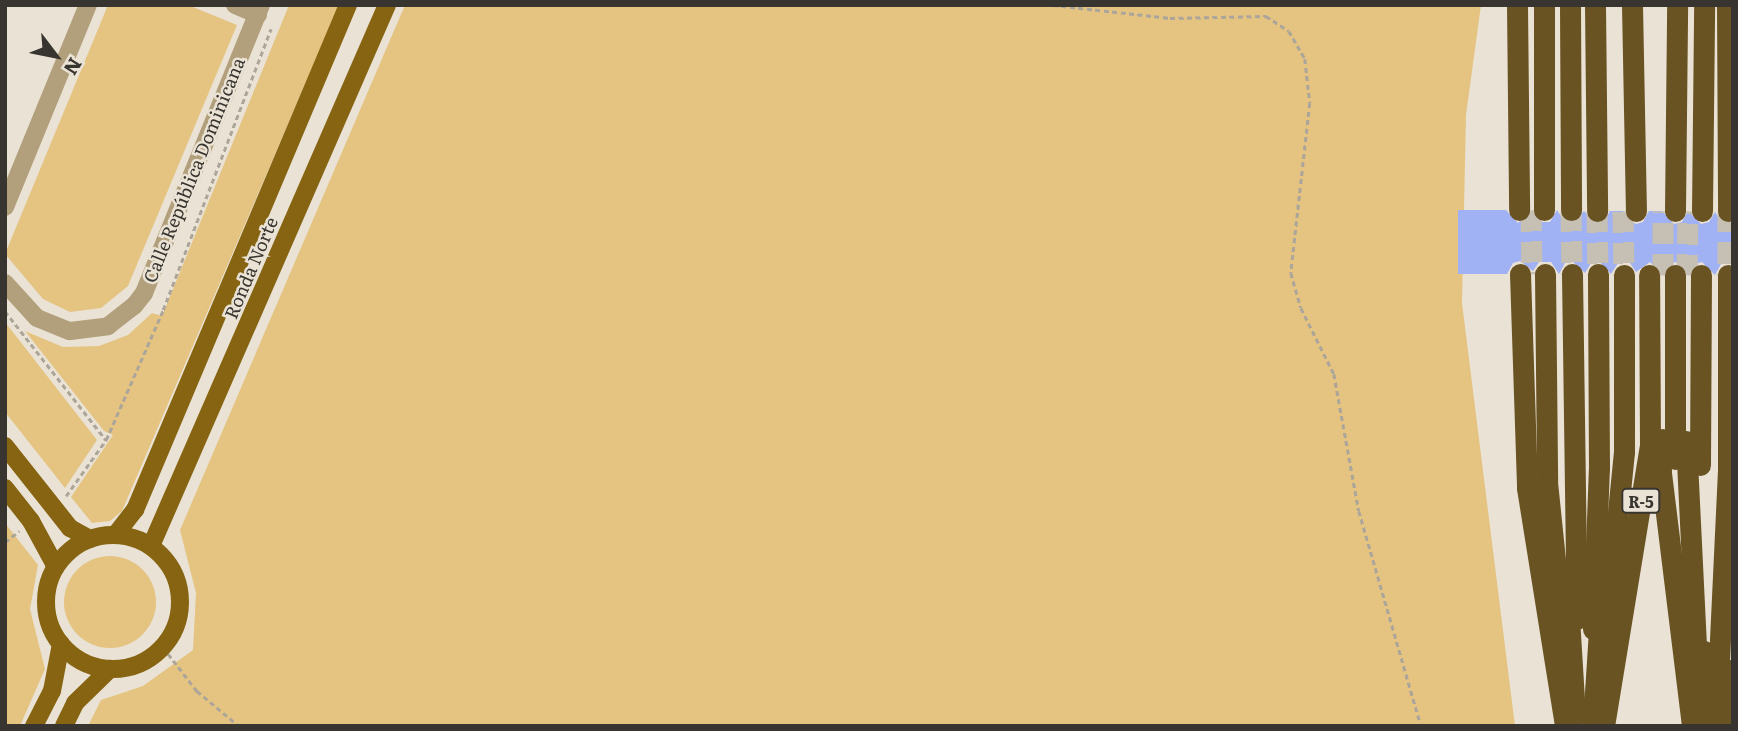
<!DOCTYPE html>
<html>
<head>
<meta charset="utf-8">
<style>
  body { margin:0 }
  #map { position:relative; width:1738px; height:731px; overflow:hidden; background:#eae3d5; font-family:Literata,serif }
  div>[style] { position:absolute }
  .green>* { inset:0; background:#e5c381 }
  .round { border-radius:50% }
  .building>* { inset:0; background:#a0b2f3 }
  .highway-tunnel>* { height:21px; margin-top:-10.5px; transform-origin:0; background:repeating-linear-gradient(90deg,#c6c0b4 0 21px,transparent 0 31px) }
  .path>* { height:2.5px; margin-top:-1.25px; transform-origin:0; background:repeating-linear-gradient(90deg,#aba59a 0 5px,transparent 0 8.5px) }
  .minor>* { height:18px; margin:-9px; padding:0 9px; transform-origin:9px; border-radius:9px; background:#b29f7b }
  .major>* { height:18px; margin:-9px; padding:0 9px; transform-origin:9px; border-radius:9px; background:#866411 }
  .major>.ring { margin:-9px; padding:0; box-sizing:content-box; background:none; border:18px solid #866411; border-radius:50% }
  .highway>* { height:21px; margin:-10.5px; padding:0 10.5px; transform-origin:10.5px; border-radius:10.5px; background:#6a5323 }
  span { translate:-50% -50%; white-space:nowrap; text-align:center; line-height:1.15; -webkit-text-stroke:5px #eae3d5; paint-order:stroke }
  .shield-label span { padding:2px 5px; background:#eae3d5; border:2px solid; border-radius:5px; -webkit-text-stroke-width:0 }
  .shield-label { font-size:16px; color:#383530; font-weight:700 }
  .street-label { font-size:18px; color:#383530 }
  .frame { position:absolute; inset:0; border:7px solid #383530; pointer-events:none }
  .north { position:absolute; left:21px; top:21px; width:70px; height:70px; -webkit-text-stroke:5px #eae3d5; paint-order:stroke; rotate:122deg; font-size:19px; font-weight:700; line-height:28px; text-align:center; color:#383530 }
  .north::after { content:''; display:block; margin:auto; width:24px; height:32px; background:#383530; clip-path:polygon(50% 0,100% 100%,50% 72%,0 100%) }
</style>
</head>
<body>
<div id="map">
  <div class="green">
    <i style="clip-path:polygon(108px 5px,188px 5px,237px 25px,128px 286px,101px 308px,70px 312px,43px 299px,5px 254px)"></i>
    <i style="clip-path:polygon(289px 5px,339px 5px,122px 511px,110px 521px,92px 523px,71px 497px,113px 435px,104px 431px,25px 331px,63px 347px,99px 346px,128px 335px,152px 313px,162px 316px)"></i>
    <i style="clip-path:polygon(405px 5px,1481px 5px,1466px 115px,1462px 303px,1515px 726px,88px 726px,101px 700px,143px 686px,193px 650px,196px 593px,180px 530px)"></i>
    <i style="clip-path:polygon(5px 322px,97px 440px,65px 488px,5px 412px)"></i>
    <i style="clip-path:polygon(5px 523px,38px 565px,30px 609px,45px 669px,20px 726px,5px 726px)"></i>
    <i class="round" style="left:64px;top:556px;width:92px;height:92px"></i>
  </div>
  <div class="building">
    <i style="clip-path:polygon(1458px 210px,1506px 210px,1518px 223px,1531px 213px,1538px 222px,1550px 222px,1557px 210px,1564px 221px,1572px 223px,1584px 211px,1596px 224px,1604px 222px,1610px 211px,1623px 211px,1625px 218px,1636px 224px,1643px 222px,1649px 211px,1662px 211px,1674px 224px,1682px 222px,1688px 211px,1701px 224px,1709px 222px,1715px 212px,1721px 222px,1733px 223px,1733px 263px,1721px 264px,1715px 275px,1702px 262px,1694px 264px,1688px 274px,1676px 262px,1668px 264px,1662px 274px,1650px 262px,1636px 272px,1630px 263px,1618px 263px,1611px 274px,1599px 261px,1591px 263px,1585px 273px,1572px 261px,1565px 263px,1559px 274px,1551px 262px,1539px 262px,1533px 271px,1520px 261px,1513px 263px,1507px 274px,1458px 274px)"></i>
  </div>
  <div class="highway-tunnel">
    <i style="left:1531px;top:210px;width:64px;rotate:89.1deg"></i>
    <i style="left:1571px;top:210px;width:64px;rotate:89.1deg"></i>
    <i style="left:1597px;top:211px;width:63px;rotate:89.1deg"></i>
    <i style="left:1623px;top:211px;width:64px;rotate:89.1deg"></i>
    <i style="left:1728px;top:211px;width:64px;rotate:90deg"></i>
    <i style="left:1663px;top:275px;width:64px;rotate:-90deg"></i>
    <i style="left:1687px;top:275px;width:64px;rotate:-89.1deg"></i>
  </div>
  <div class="path">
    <i style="left:1053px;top:5px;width:118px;rotate:6.3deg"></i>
    <i style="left:1170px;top:18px;width:96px;rotate:-1.2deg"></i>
    <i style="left:1266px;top:16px;width:27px;rotate:33deg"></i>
    <i style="left:1289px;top:31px;width:32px;rotate:60deg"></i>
    <i style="left:1305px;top:59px;width:44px;rotate:83.5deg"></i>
    <i style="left:1310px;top:103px;width:171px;rotate:96.4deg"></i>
    <i style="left:1291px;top:273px;width:36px;rotate:74deg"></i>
    <i style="left:1301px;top:308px;width:74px;rotate:63.4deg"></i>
    <i style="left:1334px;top:374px;width:139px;rotate:79.7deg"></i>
    <i style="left:1359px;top:511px;width:224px;rotate:73.9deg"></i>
    <i style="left:5px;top:311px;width:164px;rotate:51.9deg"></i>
    <i style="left:106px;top:440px;width:142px;rotate:-66.3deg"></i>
    <i style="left:163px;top:310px;width:301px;rotate:-69deg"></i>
    <i style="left:66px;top:496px;width:69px;rotate:-54.5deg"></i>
    <i style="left:5px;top:542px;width:18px;rotate:-38deg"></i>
    <i style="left:5px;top:608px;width:43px;rotate:90deg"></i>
    <i style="left:163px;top:647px;width:56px;rotate:52.3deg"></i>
    <i style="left:197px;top:691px;width:55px;rotate:39.8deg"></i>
  </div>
  <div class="minor">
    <i style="left:235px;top:5px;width:25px;rotate:23deg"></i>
    <i style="left:5px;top:207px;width:218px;rotate:-67.7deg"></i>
    <i style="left:5px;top:283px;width:47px;rotate:47.6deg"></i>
    <i style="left:37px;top:318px;width:35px;rotate:22deg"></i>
    <i style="left:70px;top:331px;width:38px;rotate:-7deg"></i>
    <i style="left:108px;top:326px;width:33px;rotate:-38deg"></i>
    <i style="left:134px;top:306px;width:16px;rotate:-52deg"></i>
    <i style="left:144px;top:293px;width:311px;rotate:-67.9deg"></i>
  </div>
  <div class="major">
    <i style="left:5px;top:446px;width:105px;rotate:51.6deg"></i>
    <i style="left:70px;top:528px;width:23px;rotate:29deg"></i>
    <i style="left:5px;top:488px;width:42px;rotate:51.8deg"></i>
    <i style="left:31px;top:521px;width:52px;rotate:61.5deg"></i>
    <i style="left:116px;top:534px;width:31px;rotate:-52deg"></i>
    <i style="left:135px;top:510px;width:548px;rotate:-67.13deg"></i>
    <i class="ring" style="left:46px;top:535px;width:116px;height:116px"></i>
    <i style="left:151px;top:546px;width:590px;rotate:-66.43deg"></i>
    <i style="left:34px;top:726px;width:39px;rotate:-63deg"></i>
    <i style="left:52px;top:691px;width:48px;rotate:-79.2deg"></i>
    <i style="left:64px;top:726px;width:25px;rotate:-64deg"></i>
    <i style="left:75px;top:703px;width:49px;rotate:-44.2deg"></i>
  </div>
  <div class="highway">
    <i style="left:1517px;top:5px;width:205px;rotate:89.4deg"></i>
    <i style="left:1570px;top:5px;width:205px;rotate:89.7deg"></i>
    <i style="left:1595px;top:5px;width:206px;rotate:89.4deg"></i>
    <i style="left:1632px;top:5px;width:206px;rotate:88.9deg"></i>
    <i style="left:1727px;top:5px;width:206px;rotate:89.7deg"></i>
    <i style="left:1544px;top:210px;width:205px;rotate:-90deg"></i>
    <i style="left:1675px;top:211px;width:206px;rotate:-89.4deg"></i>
    <i style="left:1702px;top:211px;width:206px;rotate:-89.4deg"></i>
    <i style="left:1520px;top:274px;width:214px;rotate:88.1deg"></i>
    <i style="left:1527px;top:488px;width:241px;rotate:80.9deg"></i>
    <i style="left:1545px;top:274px;width:208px;rotate:89.4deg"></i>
    <i style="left:1547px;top:482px;width:137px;rotate:84.1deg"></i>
    <i style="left:1572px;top:274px;width:345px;rotate:89.2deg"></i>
    <i style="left:1662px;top:439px;width:34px;rotate:92deg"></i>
    <i style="left:1661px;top:473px;width:255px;rotate:83deg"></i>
    <i style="left:1686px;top:441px;width:223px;rotate:87.2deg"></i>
    <i style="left:1675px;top:459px;width:184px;rotate:-90deg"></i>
    <i style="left:1700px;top:465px;width:190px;rotate:-89.7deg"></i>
    <i style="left:1568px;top:601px;width:115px;rotate:86.5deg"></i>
    <i style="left:1593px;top:629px;width:160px;rotate:-87.9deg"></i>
    <i style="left:1599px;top:469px;width:195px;rotate:-90.3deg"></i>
    <i style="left:1606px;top:632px;width:181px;rotate:-84.3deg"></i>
    <i style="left:1624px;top:452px;width:177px;rotate:-90deg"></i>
    <i style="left:1704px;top:651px;width:75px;rotate:88.5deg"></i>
    <i style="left:1718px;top:682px;width:211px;rotate:-87.3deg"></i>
    <i style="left:1728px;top:471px;width:196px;rotate:-90deg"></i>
    <i style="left:1593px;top:723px;width:107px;rotate:-86.3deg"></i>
    <i style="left:1604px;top:726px;width:285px;rotate:-80.7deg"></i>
    <i style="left:1650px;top:445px;width:170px;rotate:-90.3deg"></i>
    <i style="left:1721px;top:726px;width:57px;rotate:-85deg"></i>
  </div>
  <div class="shield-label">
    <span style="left:1641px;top:501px">R-5</span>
  </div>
  <div class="street-label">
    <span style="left:194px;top:170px;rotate:-68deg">Calle República Dominicana</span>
    <span style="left:251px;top:268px;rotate:-67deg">Ronda Norte</span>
  </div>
  <div class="frame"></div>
  <div class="north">N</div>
</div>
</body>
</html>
